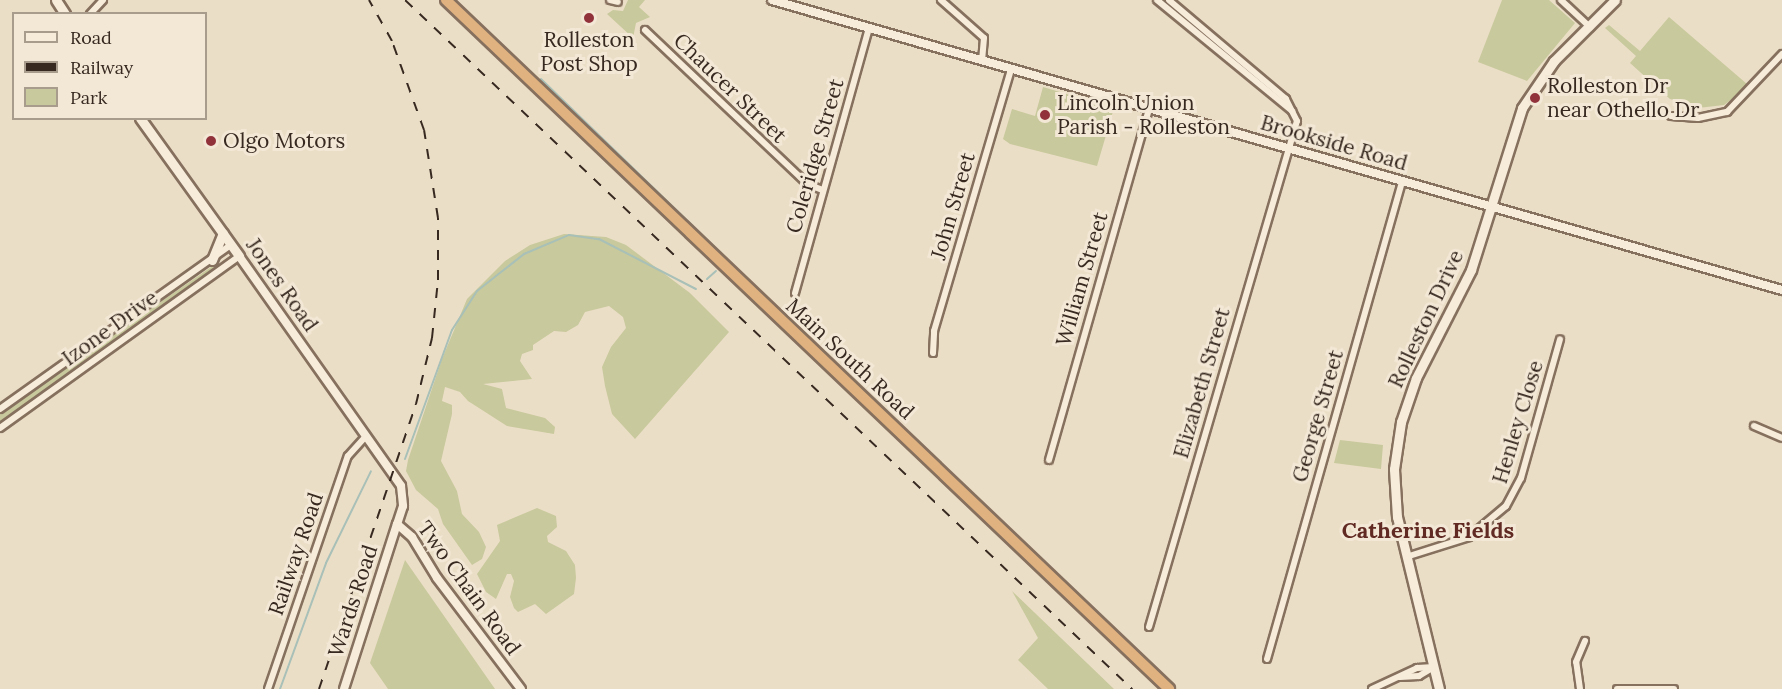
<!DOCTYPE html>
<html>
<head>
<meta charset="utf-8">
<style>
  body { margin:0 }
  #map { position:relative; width:1782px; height:689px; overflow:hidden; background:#ebdec7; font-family:Lora,serif }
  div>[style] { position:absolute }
  .green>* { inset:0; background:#c8c99c }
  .stream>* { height:2px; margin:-1px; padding:0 1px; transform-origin:1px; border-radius:1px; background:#a8c0b7 }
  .roads { filter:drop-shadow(2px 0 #86705e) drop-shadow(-2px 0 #86705e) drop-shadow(0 2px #86705e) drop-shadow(0 -2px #86705e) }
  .minor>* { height:6px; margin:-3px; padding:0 3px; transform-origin:3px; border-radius:3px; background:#f7ecda }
  .tertiary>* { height:8px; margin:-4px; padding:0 4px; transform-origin:4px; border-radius:4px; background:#f7ecda }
  .secondary>* { height:9px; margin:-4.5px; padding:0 4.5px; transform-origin:4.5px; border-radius:4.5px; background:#f7ecda }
  .trunk>* { height:10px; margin:-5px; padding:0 5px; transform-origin:5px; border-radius:5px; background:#e0b280 }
  .rail>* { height:2px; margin-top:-1px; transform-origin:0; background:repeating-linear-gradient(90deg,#372920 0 10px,transparent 0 20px) }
  .dots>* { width:16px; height:16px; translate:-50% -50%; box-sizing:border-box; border:3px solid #f3e8d6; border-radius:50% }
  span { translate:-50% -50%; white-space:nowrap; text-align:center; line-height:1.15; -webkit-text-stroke:6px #f3e8d6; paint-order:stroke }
  .poi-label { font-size:21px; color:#372920 }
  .left { translate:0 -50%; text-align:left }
  .street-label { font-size:21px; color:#372920 }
  .neighbourhood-label { font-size:22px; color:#612a23; font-weight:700 }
  .legend { position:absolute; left:12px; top:12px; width:195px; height:108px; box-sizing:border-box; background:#f3e8d6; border:2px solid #a89c8d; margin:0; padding:8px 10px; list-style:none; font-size:18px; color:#372920 }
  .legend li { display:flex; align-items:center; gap:12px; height:30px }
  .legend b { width:30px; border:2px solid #a89c8d }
</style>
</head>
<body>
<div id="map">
  <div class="green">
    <i style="clip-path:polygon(628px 0,645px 0,639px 7px,650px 17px,636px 23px,633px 38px,607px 14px,613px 10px,623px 11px)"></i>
    <i style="clip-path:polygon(1502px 0,1549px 0,1575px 23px,1527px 81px,1478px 62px)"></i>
    <i style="clip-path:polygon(1669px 17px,1747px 84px,1739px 94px,1724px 105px,1698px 108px,1670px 99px,1630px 63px,1636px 56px,1605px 28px,1609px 25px,1640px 51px)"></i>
    <i style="clip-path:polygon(1043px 87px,1114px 108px,1097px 166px,1010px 144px,1003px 139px,1012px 109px,1035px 116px)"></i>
    <i style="clip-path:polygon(564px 234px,606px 237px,626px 245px,690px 293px,729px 332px,635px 439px,612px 414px,605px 386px,602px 367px,611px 347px,626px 328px,623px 317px,609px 306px,585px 312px,578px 325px,566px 332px,554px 331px,533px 345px,533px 350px,522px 354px,520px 361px,532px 379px,483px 384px,502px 389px,506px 408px,545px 418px,555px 427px,554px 434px,507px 426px,468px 401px,460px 392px,445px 387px,442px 401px,452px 405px,452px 414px,441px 461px,457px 491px,462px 514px,479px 532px,486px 547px,482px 559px,472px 565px,443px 524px,438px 509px,416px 490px,406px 471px,408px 460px,442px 359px,467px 299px,505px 261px,530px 245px)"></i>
    <i style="clip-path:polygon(214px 265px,215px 267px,0 422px,0 413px)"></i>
    <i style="clip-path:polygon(1340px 440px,1383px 445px,1381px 469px,1334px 463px)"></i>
    <i style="clip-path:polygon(537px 508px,556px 516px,557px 527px,547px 536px,548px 542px,566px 551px,575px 565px,576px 578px,574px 594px,546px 614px,535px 604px,518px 612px,514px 608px,510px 597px,514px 581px,511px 574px,507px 574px,496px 599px,486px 592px,477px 574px,500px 541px,497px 525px)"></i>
    <i style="clip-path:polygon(405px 560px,495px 689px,388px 689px,370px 663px)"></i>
    <i style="clip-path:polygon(1012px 591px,1114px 689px,1048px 689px,1018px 660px,1038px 638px)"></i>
  </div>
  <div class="stream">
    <i style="left:541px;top:79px;width:259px;rotate:44.1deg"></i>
    <i style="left:707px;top:279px;width:12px;rotate:-42deg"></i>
    <i style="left:405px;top:459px;width:137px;rotate:-70deg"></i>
    <i style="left:452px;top:330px;width:46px;rotate:-57.3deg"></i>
    <i style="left:477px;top:291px;width:60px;rotate:-38.2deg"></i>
    <i style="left:524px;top:254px;width:49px;rotate:-22.9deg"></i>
    <i style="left:569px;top:235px;width:30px;rotate:8deg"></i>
    <i style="left:599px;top:239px;width:109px;rotate:27.3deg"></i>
    <i style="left:280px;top:689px;width:134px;rotate:-69.9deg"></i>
    <i style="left:326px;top:563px;width:102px;rotate:-63.9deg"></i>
  </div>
  <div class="roads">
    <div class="minor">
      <i style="left:610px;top:0;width:8px;rotate:14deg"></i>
      <i style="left:941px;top:0;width:57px;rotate:41.5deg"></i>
      <i style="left:984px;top:38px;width:22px;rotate:95deg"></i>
      <i style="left:1157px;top:0;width:175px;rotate:39.4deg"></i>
      <i style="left:1561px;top:0;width:40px;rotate:43deg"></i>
      <i style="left:90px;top:14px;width:19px;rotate:-47deg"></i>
      <i style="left:645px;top:30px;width:224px;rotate:43.5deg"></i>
      <i style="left:807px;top:184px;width:17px;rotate:21deg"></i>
      <i style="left:1671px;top:116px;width:27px;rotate:4deg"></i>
      <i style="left:1698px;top:118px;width:30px;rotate:-12deg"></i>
      <i style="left:1727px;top:112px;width:80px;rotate:-46.5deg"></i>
      <i style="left:795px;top:293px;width:275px;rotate:-74.4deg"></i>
      <i style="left:933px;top:353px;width:22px;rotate:-87deg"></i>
      <i style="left:934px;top:331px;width:273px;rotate:-73.6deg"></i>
      <i style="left:0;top:409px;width:283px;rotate:-35.4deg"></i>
      <i style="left:1754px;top:426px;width:30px;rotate:23deg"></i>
      <i style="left:0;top:428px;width:294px;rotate:-35.7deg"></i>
      <i style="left:1049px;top:460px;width:366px;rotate:-74.1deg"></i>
      <i style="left:1406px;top:557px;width:66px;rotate:-17.6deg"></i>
      <i style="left:1469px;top:537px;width:48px;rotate:-40deg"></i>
      <i style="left:1506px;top:506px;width:32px;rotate:-62deg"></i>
      <i style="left:1521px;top:478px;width:144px;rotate:-74.3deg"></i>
      <i style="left:1149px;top:627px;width:527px;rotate:-73.7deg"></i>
      <i style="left:1297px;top:121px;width:25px;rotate:-117deg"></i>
      <i style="left:1286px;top:99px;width:153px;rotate:-139.8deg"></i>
      <i style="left:1267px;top:659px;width:497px;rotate:-74.2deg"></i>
      <i style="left:1400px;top:677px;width:19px;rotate:-3deg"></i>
      <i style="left:1419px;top:676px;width:17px;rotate:-31deg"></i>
      <i style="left:268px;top:689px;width:246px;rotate:-71.1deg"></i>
      <i style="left:348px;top:456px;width:27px;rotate:-48deg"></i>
      <i style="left:1372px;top:689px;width:50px;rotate:-25deg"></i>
      <i style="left:1417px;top:668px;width:17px;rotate:-3deg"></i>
      <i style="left:1580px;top:689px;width:27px;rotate:-98deg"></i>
      <i style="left:1576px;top:662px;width:23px;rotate:-67deg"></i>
      <i style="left:1617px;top:689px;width:57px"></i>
    </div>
    <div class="tertiary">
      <i style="left:772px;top:0;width:1051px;rotate:16.02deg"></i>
      <i style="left:239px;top:256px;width:281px;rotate:54.8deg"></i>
      <i style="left:401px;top:486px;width:20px;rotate:84deg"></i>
      <i style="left:403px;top:506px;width:19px;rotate:108deg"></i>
      <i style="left:397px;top:524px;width:20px;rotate:41deg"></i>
      <i style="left:412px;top:537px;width:48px;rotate:58.6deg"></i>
      <i style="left:437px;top:578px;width:139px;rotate:52.9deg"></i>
      <i style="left:344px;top:689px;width:173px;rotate:-72.2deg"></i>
    </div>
    <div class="secondary">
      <i style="left:56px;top:0;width:17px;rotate:57deg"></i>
      <i style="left:140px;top:118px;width:170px;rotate:54.3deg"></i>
      <i style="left:212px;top:260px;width:29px;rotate:-68deg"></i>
      <i style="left:1439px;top:689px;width:177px;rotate:-103.7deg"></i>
      <i style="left:1397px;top:517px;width:48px;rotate:-93.6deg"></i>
      <i style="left:1394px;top:469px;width:48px;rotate:-81.5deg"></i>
      <i style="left:1401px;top:422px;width:46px;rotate:-71.2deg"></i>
      <i style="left:1416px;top:378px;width:121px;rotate:-63deg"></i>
      <i style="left:1471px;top:270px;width:170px;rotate:-72.5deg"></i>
      <i style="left:1522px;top:108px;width:57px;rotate:-55.8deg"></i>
      <i style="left:1554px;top:61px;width:86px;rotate:-45deg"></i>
    </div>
    <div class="trunk">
      <i style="left:446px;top:0;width:999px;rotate:43.62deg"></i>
    </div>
  </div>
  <div class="rail">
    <i style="left:405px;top:0;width:1002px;rotate:43.46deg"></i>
    <i style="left:319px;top:689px;width:301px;rotate:-71.2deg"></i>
    <i style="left:416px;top:404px;width:68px;rotate:-76.4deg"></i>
    <i style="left:432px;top:338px;width:58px;rotate:-84.1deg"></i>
    <i style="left:438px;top:280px;width:62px;rotate:-90deg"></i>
    <i style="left:438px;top:218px;width:89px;rotate:-99deg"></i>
    <i style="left:424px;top:130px;width:95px;rotate:-109.8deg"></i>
    <i style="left:392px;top:41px;width:47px;rotate:-119.3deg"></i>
  </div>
  <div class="dots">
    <i style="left:589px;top:18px;background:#91323b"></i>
    <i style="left:1535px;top:98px;background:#91323b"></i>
    <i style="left:1045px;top:115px;background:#91323b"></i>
    <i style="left:211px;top:141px;background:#91323b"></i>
  </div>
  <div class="poi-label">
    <span style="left:589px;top:52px">Rolleston<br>Post Shop</span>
    <span class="left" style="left:1547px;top:98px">Rolleston Dr<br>near Othello Dr</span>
    <span class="left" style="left:1057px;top:115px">Lincoln Union<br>Parish - Rolleston</span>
    <span class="left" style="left:223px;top:141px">Olgo Motors</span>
  </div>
  <div class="street-label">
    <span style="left:730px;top:88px;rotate:44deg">Chaucer Street</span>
    <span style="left:1334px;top:143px;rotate:16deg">Brookside Road</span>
    <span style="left:815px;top:156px;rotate:-74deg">Coleridge Street</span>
    <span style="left:953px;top:206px;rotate:-74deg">John Street</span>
    <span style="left:1082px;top:279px;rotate:-74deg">William Street</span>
    <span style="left:282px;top:285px;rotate:55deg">Jones Road</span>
    <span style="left:1426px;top:319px;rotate:-65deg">Rolleston Drive</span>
    <span style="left:110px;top:328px;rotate:-36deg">Izone Drive</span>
    <span style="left:850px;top:359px;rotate:43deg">Main South Road</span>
    <span style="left:1202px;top:383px;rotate:-74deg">Elizabeth Street</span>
    <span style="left:1318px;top:416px;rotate:-74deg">George Street</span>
    <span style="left:1518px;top:422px;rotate:-73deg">Henley Close</span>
    <span style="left:296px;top:554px;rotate:-71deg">Railway Road</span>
    <span style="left:469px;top:588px;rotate:54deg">Two Chain Road</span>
    <span style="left:353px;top:601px;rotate:-72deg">Wards Road</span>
  </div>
  <div class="neighbourhood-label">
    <span style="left:1428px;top:531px">Catherine Fields</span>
  </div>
  <ul class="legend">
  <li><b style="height:8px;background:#f7ecda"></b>Road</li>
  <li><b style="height:8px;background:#372920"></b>Railway</li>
  <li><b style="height:16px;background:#c8c99c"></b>Park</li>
  </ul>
</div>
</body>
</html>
